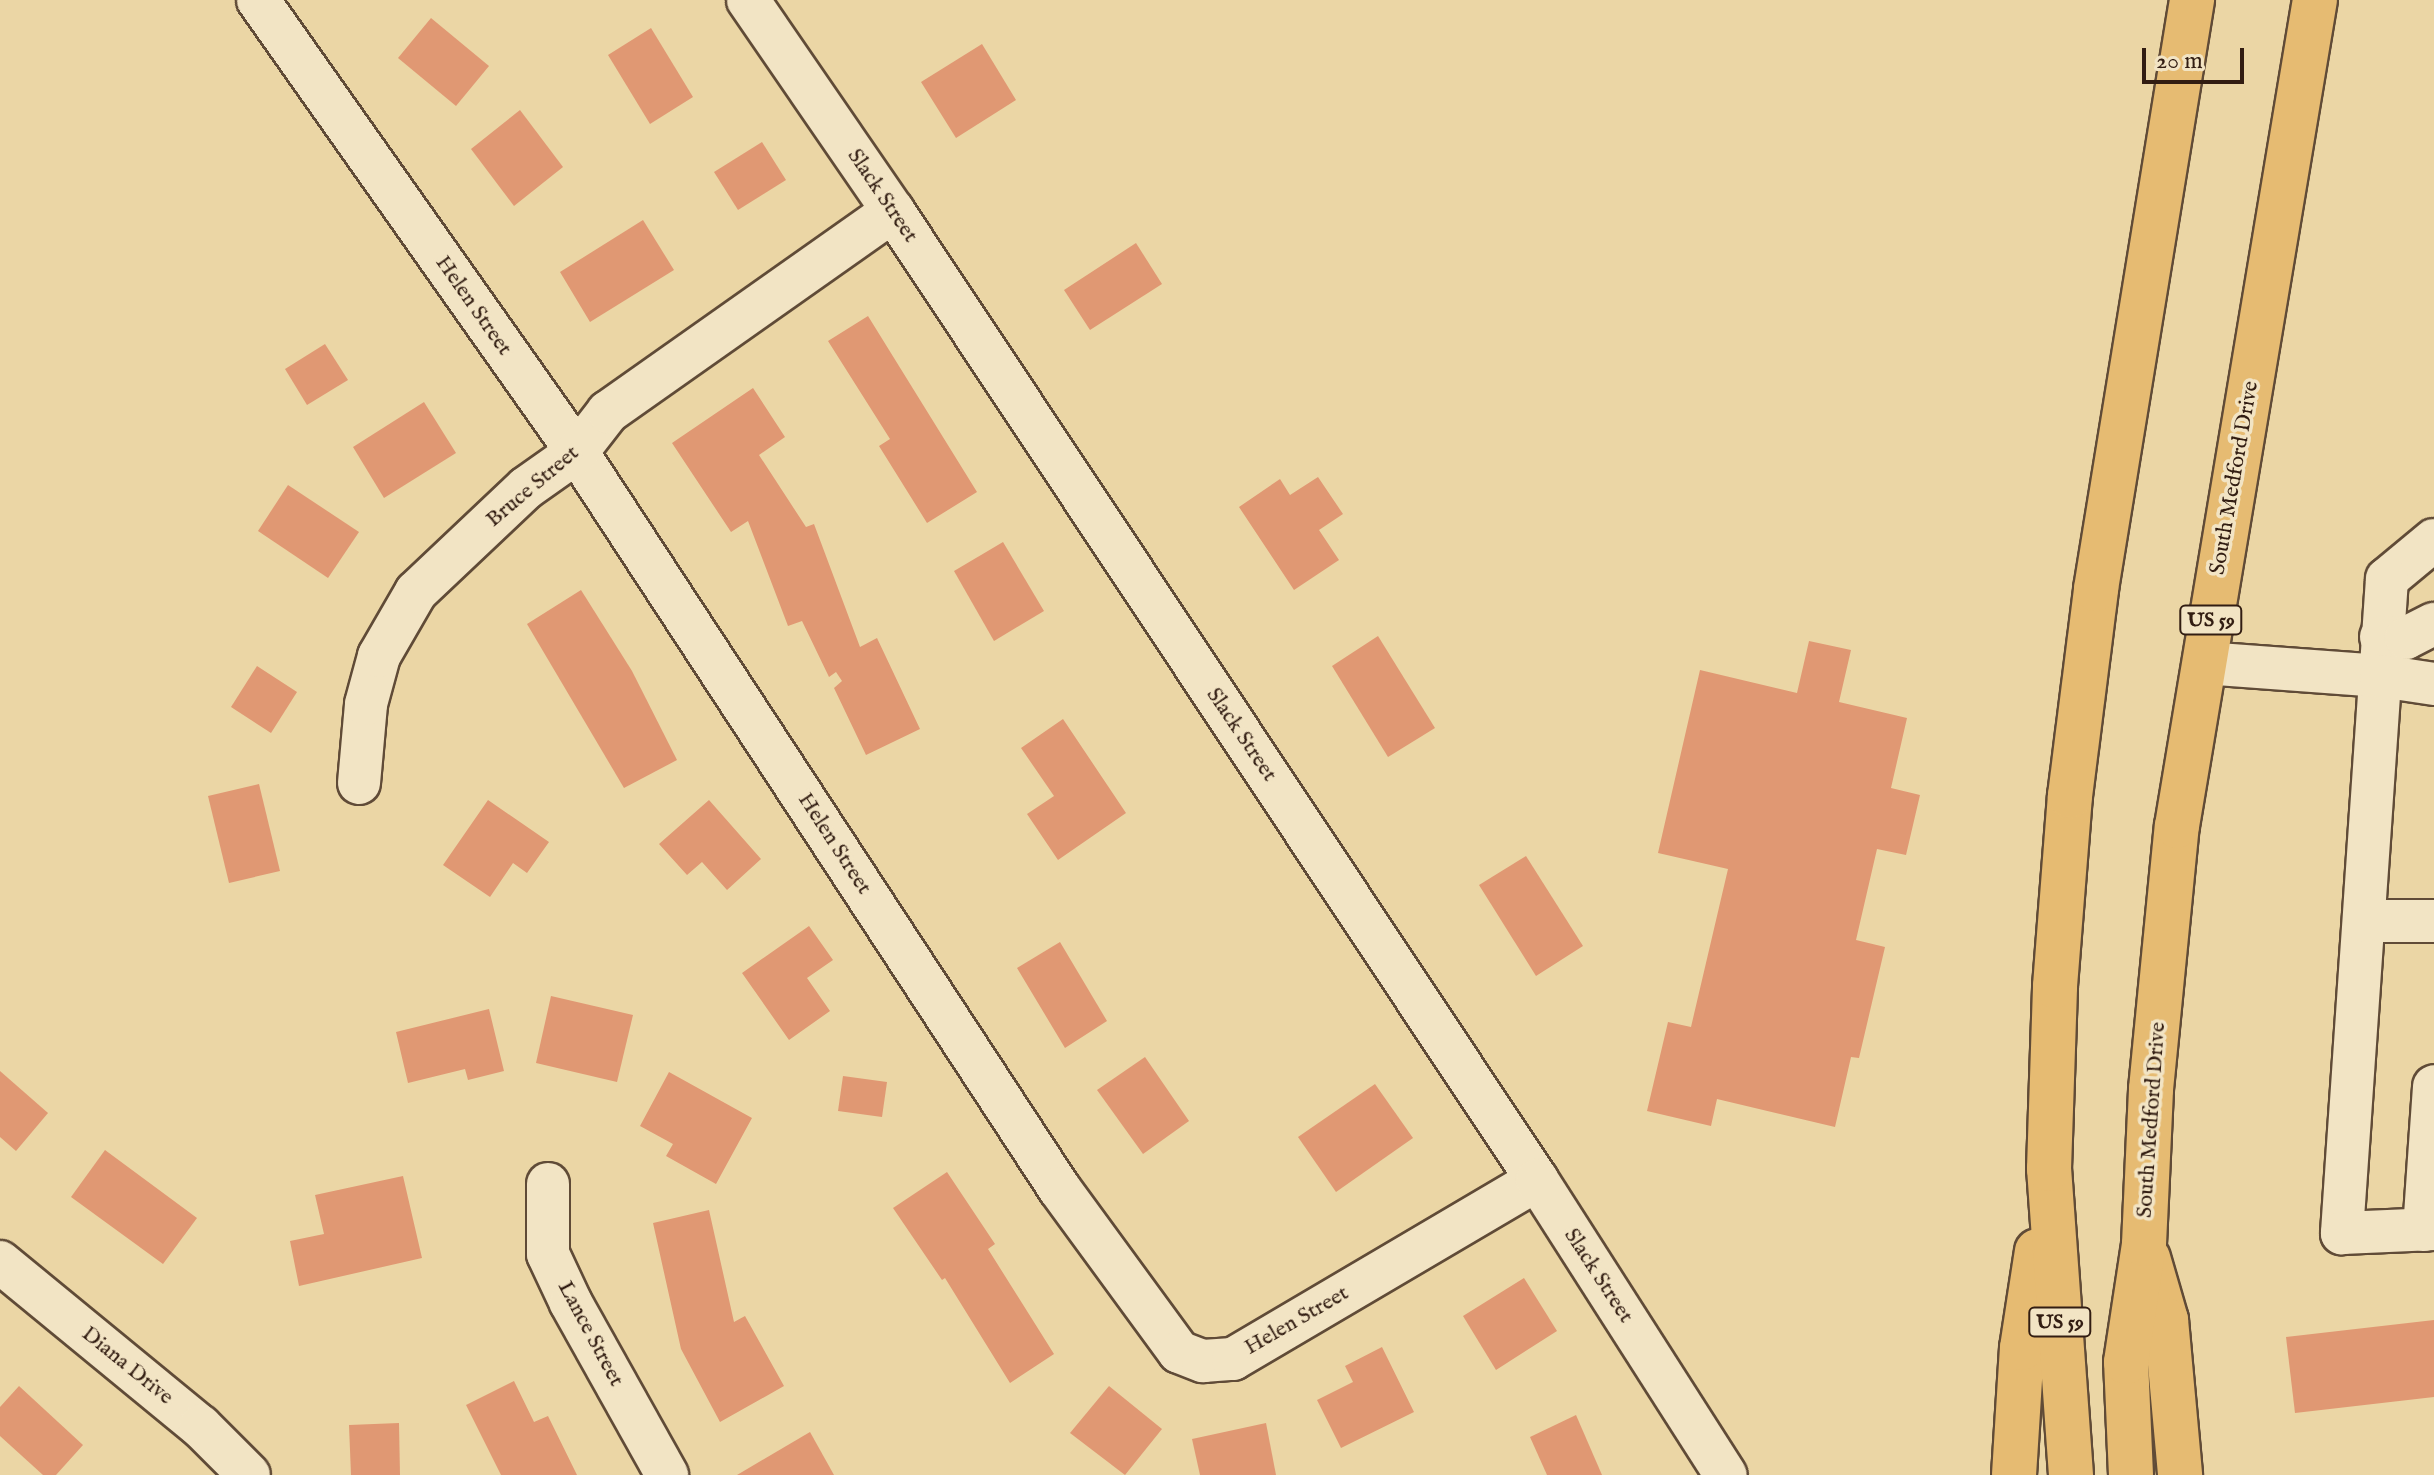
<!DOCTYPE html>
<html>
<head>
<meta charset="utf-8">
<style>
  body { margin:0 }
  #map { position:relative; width:2434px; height:1475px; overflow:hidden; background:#ebd6a5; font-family:"IM FELL English",serif }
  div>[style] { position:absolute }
  .building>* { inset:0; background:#e09873 }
  .roads { filter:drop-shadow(2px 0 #604b37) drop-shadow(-2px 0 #604b37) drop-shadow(0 2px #604b37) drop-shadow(0 -2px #604b37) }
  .minor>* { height:42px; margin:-21px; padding:0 21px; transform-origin:21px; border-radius:21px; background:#f2e4c4 }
  .highway>* { height:44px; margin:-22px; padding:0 22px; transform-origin:22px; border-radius:22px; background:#e6bb72 }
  span { translate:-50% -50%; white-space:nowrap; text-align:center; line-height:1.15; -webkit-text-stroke:7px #f2e4c4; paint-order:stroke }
  .shield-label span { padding:2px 6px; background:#f2e4c4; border:2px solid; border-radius:6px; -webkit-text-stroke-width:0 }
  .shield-label { font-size:20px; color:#321d12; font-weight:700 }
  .street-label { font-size:22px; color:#321d12 }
  .scale { position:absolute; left:2142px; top:48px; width:102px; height:36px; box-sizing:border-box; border:4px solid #321d12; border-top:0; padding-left:10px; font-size:24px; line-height:28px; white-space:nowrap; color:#321d12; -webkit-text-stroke:6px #f2e4c4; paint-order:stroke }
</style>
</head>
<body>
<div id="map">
  <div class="building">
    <i style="clip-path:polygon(431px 18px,489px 66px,456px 106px,398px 58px)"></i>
    <i style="clip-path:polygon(651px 28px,693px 97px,650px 124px,608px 55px)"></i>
    <i style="clip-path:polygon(982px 44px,1016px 100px,956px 138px,921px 82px)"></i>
    <i style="clip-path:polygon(520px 110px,563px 167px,514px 206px,471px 149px)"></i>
    <i style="clip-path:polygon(762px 142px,786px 180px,738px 210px,714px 172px)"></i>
    <i style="clip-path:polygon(643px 220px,674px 270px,590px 322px,560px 272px)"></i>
    <i style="clip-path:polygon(1136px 243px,1162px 284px,1090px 330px,1064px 290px)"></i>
    <i style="clip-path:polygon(868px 316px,977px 492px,927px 523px,879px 446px,890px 439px,828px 341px)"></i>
    <i style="clip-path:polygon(325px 344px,348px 380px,307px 405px,285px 369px)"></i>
    <i style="clip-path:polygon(753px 388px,785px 437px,759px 455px,806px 527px,814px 524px,860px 647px,877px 638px,920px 729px,866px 755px,834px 688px,842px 681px,836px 672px,829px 677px,802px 621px,788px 626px,748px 521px,731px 532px,672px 443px)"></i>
    <i style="clip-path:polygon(424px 402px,456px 453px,384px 498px,353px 447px)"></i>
    <i style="clip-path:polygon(1318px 477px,1343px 514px,1319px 530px,1339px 560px,1294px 590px,1239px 507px,1280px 479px,1290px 495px)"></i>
    <i style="clip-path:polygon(288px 485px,359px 532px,328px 578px,258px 531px)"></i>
    <i style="clip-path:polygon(1003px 542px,1044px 611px,994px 641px,954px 571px)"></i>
    <i style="clip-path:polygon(581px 590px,632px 671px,677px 760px,624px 788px,527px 624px)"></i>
    <i style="clip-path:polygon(1378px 636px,1435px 728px,1388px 757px,1332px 666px)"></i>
    <i style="clip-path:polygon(1809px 641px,1851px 650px,1839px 702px,1907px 718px,1891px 788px,1920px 795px,1906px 855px,1877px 849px,1856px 940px,1885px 947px,1859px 1058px,1851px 1057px,1835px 1127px,1717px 1099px,1711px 1126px,1647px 1111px,1668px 1022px,1691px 1027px,1728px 869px,1658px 853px,1700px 670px,1797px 693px)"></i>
    <i style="clip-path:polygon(257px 666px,297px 692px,271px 733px,231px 707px)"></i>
    <i style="clip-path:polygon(1063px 719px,1126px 813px,1058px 860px,1027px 814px,1054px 796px,1021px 748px)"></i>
    <i style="clip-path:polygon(259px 784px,280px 871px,229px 883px,208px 796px)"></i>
    <i style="clip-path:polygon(488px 800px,549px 842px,527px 873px,513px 863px,490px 897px,443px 865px)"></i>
    <i style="clip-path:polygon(709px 800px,761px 859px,727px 890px,702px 862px,687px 875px,659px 844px)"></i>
    <i style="clip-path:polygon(1526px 856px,1583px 946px,1536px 976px,1479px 885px)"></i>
    <i style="clip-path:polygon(809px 926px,833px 960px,807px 978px,830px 1011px,789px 1040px,742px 973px)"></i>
    <i style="clip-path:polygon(1060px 942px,1107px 1021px,1065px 1048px,1017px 968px)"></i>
    <i style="clip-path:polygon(551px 996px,633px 1015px,617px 1082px,536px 1063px)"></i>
    <i style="clip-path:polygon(489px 1009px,504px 1071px,468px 1080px,465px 1069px,408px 1083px,396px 1032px)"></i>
    <i style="clip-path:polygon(1145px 1057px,1189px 1121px,1143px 1154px,1097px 1090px)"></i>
    <i style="clip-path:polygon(0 1071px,48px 1113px,16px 1151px,0 1137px)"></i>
    <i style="clip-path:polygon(669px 1072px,752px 1118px,716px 1184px,666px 1156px,673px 1144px,640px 1126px)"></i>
    <i style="clip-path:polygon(843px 1076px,887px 1082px,882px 1117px,838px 1111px)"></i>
    <i style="clip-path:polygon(1375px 1084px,1413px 1138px,1336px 1192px,1298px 1137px)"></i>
    <i style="clip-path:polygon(105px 1150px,197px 1218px,163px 1264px,71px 1197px)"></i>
    <i style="clip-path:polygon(947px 1172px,995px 1244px,988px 1249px,1054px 1354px,1010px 1383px,945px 1278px,942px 1280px,893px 1208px)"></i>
    <i style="clip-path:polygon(403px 1176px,422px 1258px,299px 1286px,290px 1241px,324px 1234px,315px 1195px)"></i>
    <i style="clip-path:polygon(709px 1210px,734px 1322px,745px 1316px,784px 1386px,720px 1422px,681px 1349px,653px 1223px)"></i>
    <i style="clip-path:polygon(1524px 1278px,1557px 1331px,1496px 1370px,1463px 1316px)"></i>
    <i style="clip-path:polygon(2434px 1320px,2434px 1397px,2295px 1413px,2286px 1337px)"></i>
    <i style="clip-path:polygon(1382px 1347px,1414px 1412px,1341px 1448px,1317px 1400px,1353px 1382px,1345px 1366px)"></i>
    <i style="clip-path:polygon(514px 1381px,534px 1422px,548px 1416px,577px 1475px,501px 1475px,466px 1405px)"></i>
    <i style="clip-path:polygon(19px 1386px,83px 1445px,56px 1475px,43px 1475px,0 1436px,0 1407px)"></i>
    <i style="clip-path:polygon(1109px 1386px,1162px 1429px,1125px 1475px,1070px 1433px)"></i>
    <i style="clip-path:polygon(1576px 1415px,1602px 1475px,1547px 1475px,1530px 1437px)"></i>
    <i style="clip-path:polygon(399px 1423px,400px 1475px,351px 1475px,349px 1425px)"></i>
    <i style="clip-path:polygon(1266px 1423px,1276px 1475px,1200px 1475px,1192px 1439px)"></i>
    <i style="clip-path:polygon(810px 1432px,834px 1475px,737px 1475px)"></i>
  </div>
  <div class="roads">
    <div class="minor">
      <i style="left:258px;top:0;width:553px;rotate:54.79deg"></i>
      <i style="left:577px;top:452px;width:880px;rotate:56.78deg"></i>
      <i style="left:1059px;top:1188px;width:203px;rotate:53.8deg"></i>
      <i style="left:1179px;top:1352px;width:26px;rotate:21deg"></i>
      <i style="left:1203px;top:1361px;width:30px;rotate:-4deg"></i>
      <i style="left:1233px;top:1359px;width:353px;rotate:-30.5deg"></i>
      <i style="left:748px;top:0;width:256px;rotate:55.5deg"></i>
      <i style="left:893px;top:211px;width:1163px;rotate:56.39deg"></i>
      <i style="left:1537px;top:1180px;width:350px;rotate:57.4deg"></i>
      <i style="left:2434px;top:540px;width:61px;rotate:140.3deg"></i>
      <i style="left:2387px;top:579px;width:656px;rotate:93.94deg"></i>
      <i style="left:2342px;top:1233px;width:92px;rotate:-2.5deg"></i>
      <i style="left:2381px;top:637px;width:25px;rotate:2deg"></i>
      <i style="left:2406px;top:638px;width:31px;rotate:-27deg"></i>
      <i style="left:2204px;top:663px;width:177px;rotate:4.2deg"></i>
      <i style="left:2381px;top:676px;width:54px;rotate:8.6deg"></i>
      <i style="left:359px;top:783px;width:79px;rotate:-84.9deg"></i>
      <i style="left:366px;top:704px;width:50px;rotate:-74.8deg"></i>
      <i style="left:379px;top:656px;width:74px;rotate:-60deg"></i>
      <i style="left:416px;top:592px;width:151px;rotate:-43.4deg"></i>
      <i style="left:526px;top:488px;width:62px;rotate:-35.2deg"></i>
      <i style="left:577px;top:452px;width:51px;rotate:-52.2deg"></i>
      <i style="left:608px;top:412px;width:349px;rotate:-35.2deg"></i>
      <i style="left:2365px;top:921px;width:69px"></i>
      <i style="left:548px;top:1184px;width:70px;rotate:90deg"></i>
      <i style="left:548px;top:1254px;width:54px;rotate:64.9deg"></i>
      <i style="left:571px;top:1303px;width:197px;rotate:60.8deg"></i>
      <i style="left:2424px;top:1230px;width:144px;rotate:-86deg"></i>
      <i style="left:0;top:1262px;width:259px;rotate:39.4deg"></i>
      <i style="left:200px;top:1426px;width:69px;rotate:45deg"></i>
    </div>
    <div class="highway">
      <i style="left:2148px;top:1258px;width:65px;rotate:73.8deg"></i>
      <i style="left:2166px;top:1320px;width:156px;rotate:84.8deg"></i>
      <i style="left:2014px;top:1475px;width:127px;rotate:-86.4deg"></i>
      <i style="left:2022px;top:1348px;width:98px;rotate:-81.2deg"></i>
      <i style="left:2071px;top:1475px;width:307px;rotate:-94.1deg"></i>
      <i style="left:2049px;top:1169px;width:183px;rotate:-88.1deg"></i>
      <i style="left:2055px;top:986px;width:191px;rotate:-85.5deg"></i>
      <i style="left:2070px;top:796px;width:209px;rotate:-82.8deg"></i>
      <i style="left:2096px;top:589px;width:597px;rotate:-80.74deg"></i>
      <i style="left:2131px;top:1475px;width:113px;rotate:-92.5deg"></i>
      <i style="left:2126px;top:1362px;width:119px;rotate:-81.3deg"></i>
      <i style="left:2144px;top:1244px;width:155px;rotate:-87.4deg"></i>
      <i style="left:2151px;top:1089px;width:264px;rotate:-84.4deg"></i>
      <i style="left:2177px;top:826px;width:837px;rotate:-80.52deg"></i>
    </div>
  </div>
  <div class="shield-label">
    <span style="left:2211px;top:620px">US 59</span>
    <span style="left:2060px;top:1322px">US 59</span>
  </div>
  <div class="street-label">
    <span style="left:882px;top:196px;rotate:56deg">Slack Street</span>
    <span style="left:473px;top:306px;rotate:55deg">Helen Street</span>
    <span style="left:2235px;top:478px;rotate:-80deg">South Medford Drive</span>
    <span style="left:533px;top:487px;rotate:-40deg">Bruce Street</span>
    <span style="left:1241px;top:735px;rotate:56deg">Slack Street</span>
    <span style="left:834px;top:844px;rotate:57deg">Helen Street</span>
    <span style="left:2152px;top:1120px;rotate:-86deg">South Medford Drive</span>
    <span style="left:1598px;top:1276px;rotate:57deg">Slack Street</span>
    <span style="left:1297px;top:1321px;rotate:-30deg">Helen Street</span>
    <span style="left:590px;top:1334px;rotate:62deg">Lance Street</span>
    <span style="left:127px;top:1366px;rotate:39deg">Diana Drive</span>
  </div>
  <div class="scale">20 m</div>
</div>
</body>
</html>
